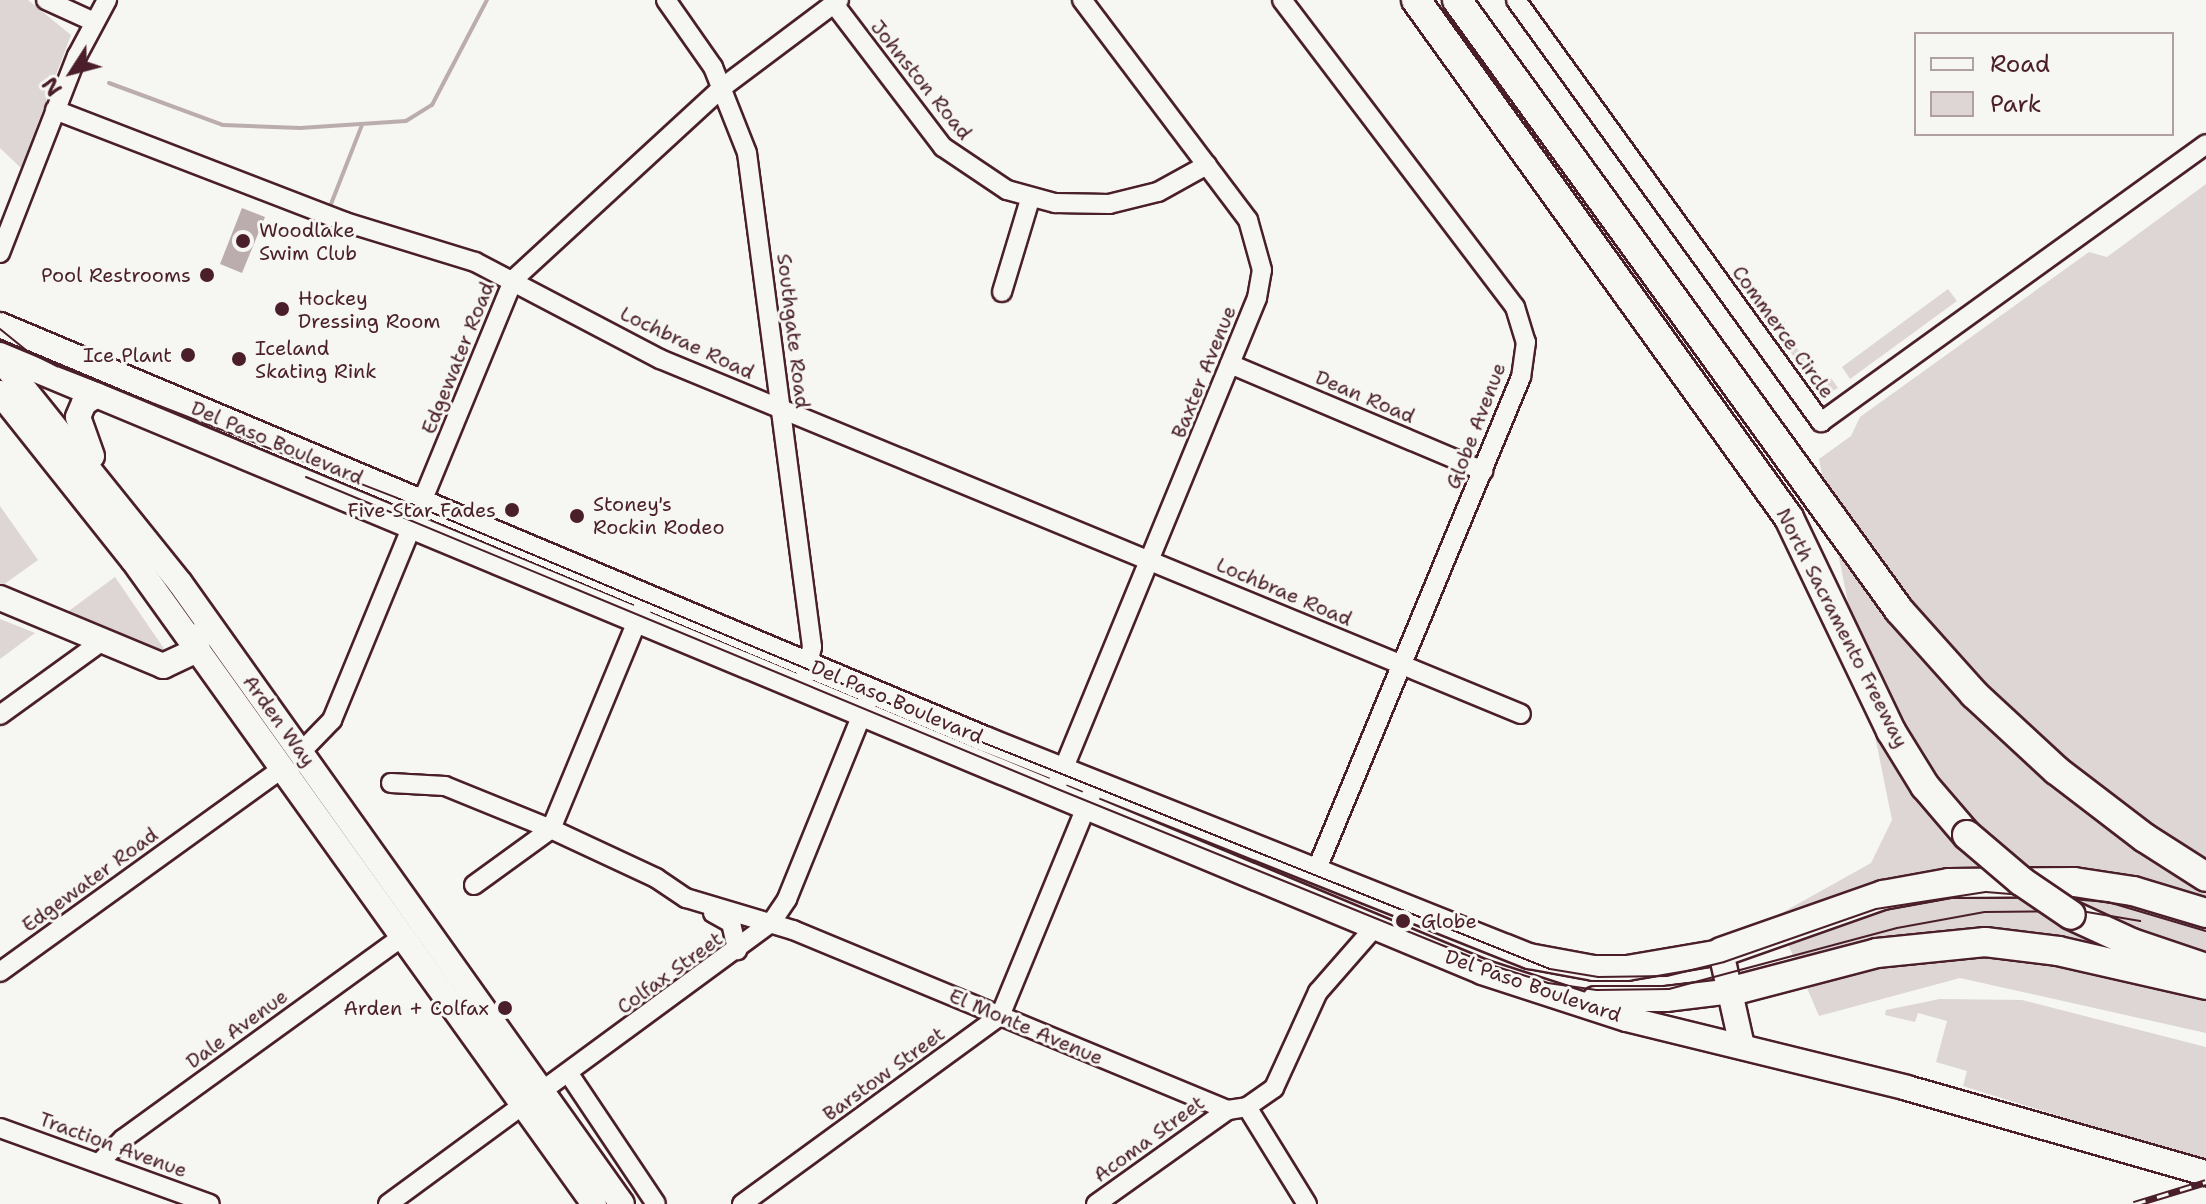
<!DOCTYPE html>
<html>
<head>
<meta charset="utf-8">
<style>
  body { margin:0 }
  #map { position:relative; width:2206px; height:1204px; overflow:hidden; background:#f6f6f2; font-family:"Shantell Sans",sans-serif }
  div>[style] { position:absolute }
  .green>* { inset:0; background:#ddd6d5 }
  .water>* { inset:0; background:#bbadae }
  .stream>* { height:4px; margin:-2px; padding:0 2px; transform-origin:2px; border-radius:2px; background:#bbadae }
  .roads { filter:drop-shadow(2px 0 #4a1f2b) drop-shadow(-2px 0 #4a1f2b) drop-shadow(0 2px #4a1f2b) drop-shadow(0 -2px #4a1f2b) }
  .minor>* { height:18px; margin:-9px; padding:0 9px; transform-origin:9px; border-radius:9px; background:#f6f6f2 }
  .major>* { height:24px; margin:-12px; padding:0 12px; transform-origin:12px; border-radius:12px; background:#f6f6f2 }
  .highway>* { height:28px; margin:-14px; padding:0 14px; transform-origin:14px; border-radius:14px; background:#f6f6f2 }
  .tram>* { height:2px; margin:-1px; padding:0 1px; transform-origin:1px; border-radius:1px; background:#4a1f2b }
  .rail>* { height:7px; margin-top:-3.5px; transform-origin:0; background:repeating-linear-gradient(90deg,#f6f6f2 0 12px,#4a1f2b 0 24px); box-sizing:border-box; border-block:2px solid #4a1f2b }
  .bridges { filter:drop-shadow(2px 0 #4a1f2b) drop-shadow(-2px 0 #4a1f2b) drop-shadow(0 2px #4a1f2b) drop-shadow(0 -2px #4a1f2b) }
  .highway-bridge>* { height:28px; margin:-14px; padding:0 14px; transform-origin:14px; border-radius:14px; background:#f6f6f2 }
  .dots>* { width:22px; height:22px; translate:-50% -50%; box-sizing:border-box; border:4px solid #f6f6f2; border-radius:50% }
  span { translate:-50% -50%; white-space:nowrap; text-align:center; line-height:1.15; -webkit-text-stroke:6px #f6f6f2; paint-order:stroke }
  .street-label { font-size:20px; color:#4a1f2b }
  .poi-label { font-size:20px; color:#4a1f2b }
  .left { translate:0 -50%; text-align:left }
  .right { translate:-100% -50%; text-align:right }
  .legend { position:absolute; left:1914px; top:32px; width:260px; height:104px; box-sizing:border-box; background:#f6f6f2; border:2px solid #b1a0a2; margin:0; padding:10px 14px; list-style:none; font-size:24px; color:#4a1f2b }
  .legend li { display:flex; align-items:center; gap:16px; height:40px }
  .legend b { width:40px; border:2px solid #b1a0a2 }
  .north { position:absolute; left:32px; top:32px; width:80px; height:80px; -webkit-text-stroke:6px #f6f6f2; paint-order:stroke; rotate:234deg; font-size:22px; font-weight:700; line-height:32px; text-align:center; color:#4a1f2b }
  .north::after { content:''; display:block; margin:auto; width:28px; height:36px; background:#4a1f2b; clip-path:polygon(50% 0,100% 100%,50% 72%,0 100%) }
</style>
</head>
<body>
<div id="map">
  <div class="green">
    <i style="clip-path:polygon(0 0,28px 0,71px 35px,21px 168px,0 148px)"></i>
    <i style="clip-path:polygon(2206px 184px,2206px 1033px,1960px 978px,1819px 1016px,1776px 916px,1871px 863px,1892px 820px,1819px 459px,1851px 436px,1860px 417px,2089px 252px,2107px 257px)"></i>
    <i style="clip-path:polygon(1948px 289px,1957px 301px,1850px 379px,1842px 367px)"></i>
    <i style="clip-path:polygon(1785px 321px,1783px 329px,1822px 383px,1827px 385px,1831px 378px,1838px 388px,1828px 393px,1816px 387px,1775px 331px)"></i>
    <i style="clip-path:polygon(0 506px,38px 560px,3px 585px,0 584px)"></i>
    <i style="clip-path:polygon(115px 577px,165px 650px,160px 653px,66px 613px)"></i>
    <i style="clip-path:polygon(0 619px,35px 633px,0 659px)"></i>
    <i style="clip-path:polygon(1940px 999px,2022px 1000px,2206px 1047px,2206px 1162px,1963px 1086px,1967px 1071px,1936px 1062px,1947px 1021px,1918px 1013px,1915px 1022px,1885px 1015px,1886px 1010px)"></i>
  </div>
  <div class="water">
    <i style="clip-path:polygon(242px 208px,265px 217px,242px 273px,220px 264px)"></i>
  </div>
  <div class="stream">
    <i style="left:109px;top:83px;width:121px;rotate:20.2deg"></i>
    <i style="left:223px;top:125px;width:77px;rotate:2.2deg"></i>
    <i style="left:300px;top:128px;width:106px;rotate:-3.8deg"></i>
    <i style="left:406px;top:121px;width:31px;rotate:-32deg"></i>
    <i style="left:432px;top:105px;width:119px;rotate:-62.4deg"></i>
    <i style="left:331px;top:204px;width:85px;rotate:-68.6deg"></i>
  </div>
  <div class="roads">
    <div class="minor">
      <i style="left:46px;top:0;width:51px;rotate:24.5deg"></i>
      <i style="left:666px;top:0;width:82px;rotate:55deg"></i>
      <i style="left:713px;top:67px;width:92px;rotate:68.4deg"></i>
      <i style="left:747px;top:153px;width:498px;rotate:82.5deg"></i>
      <i style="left:812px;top:647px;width:27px;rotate:103deg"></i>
      <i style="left:1282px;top:0;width:385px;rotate:52.8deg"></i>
      <i style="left:1515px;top:307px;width:37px;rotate:73deg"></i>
      <i style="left:1526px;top:342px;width:35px;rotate:98deg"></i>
      <i style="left:1521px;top:377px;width:535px;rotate:112.54deg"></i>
      <i style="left:1516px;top:0;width:521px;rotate:54.14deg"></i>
      <i style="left:1821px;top:422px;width:475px;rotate:-35.8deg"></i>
      <i style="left:834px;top:4px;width:180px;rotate:52.7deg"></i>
      <i style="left:943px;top:147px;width:77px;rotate:33.9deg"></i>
      <i style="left:1007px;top:190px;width:50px;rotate:15.2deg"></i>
      <i style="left:1055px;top:203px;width:54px;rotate:1.1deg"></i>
      <i style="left:1109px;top:204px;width:50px;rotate:-13.8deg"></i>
      <i style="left:1158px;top:192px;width:56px;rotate:-28.9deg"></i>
      <i style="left:55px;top:110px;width:311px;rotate:21.1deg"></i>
      <i style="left:345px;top:222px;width:136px;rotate:17.1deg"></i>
      <i style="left:475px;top:262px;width:209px;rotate:27.7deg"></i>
      <i style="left:660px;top:359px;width:931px;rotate:22.41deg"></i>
      <i style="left:0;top:253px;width:212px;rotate:-68.7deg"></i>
      <i style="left:77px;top:56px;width:64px;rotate:-61.8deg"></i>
      <i style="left:1002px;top:292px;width:97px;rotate:-73.2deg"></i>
      <i style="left:1230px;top:364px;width:275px;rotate:22.9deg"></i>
      <i style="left:0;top:715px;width:125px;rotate:-35.9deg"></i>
      <i style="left:301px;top:752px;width:45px;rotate:-45.9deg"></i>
      <i style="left:332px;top:720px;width:477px;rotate:-67.6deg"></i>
      <i style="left:514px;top:279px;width:284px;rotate:-42.6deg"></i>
      <i style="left:723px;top:87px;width:145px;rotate:-36.9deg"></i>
      <i style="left:1058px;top:782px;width:523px;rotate:-67.65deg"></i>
      <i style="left:1257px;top:298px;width:28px;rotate:-80deg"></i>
      <i style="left:1262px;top:270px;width:52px;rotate:-105.6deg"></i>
      <i style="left:1248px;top:220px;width:276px;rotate:-127deg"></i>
      <i style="left:391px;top:783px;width:54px;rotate:3.2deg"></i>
      <i style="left:445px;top:786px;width:114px;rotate:22.1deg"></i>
      <i style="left:551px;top:829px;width:116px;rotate:25deg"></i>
      <i style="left:656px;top:878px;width:36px;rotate:34deg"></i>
      <i style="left:686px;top:898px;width:112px;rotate:16.7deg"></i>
      <i style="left:793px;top:930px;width:471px;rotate:22.5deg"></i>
      <i style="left:1228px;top:1110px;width:19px;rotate:-9deg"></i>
      <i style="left:1247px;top:1107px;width:33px;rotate:-35deg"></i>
      <i style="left:1274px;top:1088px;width:106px;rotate:-65.4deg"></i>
      <i style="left:1318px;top:992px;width:85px;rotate:-48.8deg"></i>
      <i style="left:474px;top:885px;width:95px;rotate:-36deg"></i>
      <i style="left:551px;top:829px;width:238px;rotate:-67.5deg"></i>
      <i style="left:713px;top:913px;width:21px;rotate:29deg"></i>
      <i style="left:731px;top:923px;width:28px;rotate:77deg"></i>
      <i style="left:0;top:972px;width:350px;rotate:-35.8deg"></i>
      <i style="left:569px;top:1074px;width:156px;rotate:56.2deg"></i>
      <i style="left:1247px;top:1107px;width:114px;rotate:58.3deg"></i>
      <i style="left:0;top:1128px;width:223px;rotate:19.9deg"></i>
      <i style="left:99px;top:1163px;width:34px;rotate:-45deg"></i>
      <i style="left:123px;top:1139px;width:348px;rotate:-35.9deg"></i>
      <i style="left:388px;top:1204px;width:475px;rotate:-36.3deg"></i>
      <i style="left:771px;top:923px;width:29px;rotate:-56deg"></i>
      <i style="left:787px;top:899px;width:223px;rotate:-67.9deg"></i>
      <i style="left:742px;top:1204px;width:319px;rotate:-36.1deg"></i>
      <i style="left:1000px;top:1016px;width:239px;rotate:-67.6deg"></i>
      <i style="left:1096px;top:1204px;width:162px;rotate:-35.5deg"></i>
    </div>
    <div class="major">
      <i style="left:0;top:325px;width:1068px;rotate:22.8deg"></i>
      <i style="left:985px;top:739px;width:586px;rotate:21.75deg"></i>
      <i style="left:1529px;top:956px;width:66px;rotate:10.5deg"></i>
      <i style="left:1594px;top:968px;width:33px"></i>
      <i style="left:1627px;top:968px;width:95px;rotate:-9.7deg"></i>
      <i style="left:1721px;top:952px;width:96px;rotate:77.4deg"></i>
      <i style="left:0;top:355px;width:1605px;rotate:22.6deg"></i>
      <i style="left:1482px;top:972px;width:152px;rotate:18deg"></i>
      <i style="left:1627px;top:1019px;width:288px;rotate:13.8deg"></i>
      <i style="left:1907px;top:1088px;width:311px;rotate:15.9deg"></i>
      <i style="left:0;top:359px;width:287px;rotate:51.2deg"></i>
      <i style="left:180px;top:583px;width:762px;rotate:54.56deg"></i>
      <i style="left:0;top:393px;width:213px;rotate:51.5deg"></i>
      <i style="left:133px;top:560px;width:792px;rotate:54.4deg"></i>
      <i style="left:92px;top:456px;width:41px;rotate:-109.7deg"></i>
      <i style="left:78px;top:417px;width:15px;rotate:-67deg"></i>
      <i style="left:84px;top:403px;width:15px;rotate:-32deg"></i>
      <i style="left:0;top:598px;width:177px;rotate:22.6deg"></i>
      <i style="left:163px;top:666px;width:38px;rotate:-25deg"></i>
      <i style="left:198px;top:650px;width:14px;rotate:-102deg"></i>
      <i style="left:1595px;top:999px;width:71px"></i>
      <i style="left:1666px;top:999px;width:66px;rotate:-6.9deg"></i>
    </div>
    <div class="highway">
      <i style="left:1416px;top:0;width:638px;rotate:54.24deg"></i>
      <i style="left:1789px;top:518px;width:236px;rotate:64.4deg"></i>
      <i style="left:1891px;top:731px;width:65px;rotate:58.3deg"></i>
      <i style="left:1925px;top:786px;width:65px;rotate:49.4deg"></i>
      <i style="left:1457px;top:0;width:753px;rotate:54.07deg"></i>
      <i style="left:1899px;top:610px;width:113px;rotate:48.2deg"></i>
      <i style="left:1974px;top:694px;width:112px;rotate:42.8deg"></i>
      <i style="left:2056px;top:770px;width:112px;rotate:37.4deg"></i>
      <i style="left:2145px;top:838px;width:72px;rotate:32.6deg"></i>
      <i style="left:2071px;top:915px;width:67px;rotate:24.7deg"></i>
      <i style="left:2132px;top:943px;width:78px;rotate:18.7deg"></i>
      <i style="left:1721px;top:952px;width:172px;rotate:-19.4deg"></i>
      <i style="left:1883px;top:895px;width:67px;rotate:-10.3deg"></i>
      <i style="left:1949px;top:883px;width:125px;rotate:-0.5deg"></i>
      <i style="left:2074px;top:882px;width:60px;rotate:8.7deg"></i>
      <i style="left:2133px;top:891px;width:76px;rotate:16.8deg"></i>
      <i style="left:1732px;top:991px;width:150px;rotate:-14.7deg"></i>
      <i style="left:1877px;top:953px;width:109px;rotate:-5.8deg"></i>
      <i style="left:1985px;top:942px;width:74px;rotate:7deg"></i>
      <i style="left:2058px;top:951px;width:152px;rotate:12.9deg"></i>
    </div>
  </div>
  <div class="tram">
    <i style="left:0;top:329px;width:35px;rotate:39deg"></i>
    <i style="left:27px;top:351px;width:34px;rotate:27deg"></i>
    <i style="left:57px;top:366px;width:365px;rotate:21.2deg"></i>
    <i style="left:397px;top:498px;width:636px;rotate:22.65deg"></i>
    <i style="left:984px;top:743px;width:609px;rotate:21.77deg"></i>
    <i style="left:1550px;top:969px;width:49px;rotate:9.5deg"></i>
    <i style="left:1598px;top:977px;width:69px;rotate:-0.8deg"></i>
    <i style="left:1667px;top:976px;width:59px;rotate:-13.8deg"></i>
    <i style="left:1724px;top:962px;width:161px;rotate:-19.2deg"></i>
    <i style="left:1876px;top:909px;width:111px;rotate:-8.8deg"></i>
    <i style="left:1986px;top:892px;width:122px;rotate:4.7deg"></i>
    <i style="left:2108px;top:902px;width:102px;rotate:16.5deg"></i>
    <i style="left:306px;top:477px;width:811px;rotate:22.55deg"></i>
    <i style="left:1055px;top:788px;width:471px;rotate:22.1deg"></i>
    <i style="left:1491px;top:965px;width:60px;rotate:17.5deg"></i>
    <i style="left:1548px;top:983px;width:49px;rotate:8.1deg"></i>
    <i style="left:1597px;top:990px;width:72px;rotate:-0.8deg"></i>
    <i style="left:1669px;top:989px;width:236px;rotate:-15deg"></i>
    <i style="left:1897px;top:928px;width:89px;rotate:-10.3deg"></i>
    <i style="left:1985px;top:912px;width:96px;rotate:-0.6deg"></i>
    <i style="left:2081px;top:911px;width:60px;rotate:9.6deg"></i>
  </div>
  <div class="rail">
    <i style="left:2134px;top:1204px;width:75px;rotate:-17deg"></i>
  </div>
  <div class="bridges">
    <div class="highway-bridge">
      <i style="left:1967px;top:835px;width:71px;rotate:40.4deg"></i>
      <i style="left:2021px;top:881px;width:60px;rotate:34.2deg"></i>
    </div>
  </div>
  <div class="dots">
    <i style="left:243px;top:241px;background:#4a1f2b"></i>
    <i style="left:207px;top:275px;background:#4a1f2b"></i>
    <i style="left:282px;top:309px;background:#4a1f2b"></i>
    <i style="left:188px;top:355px;background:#4a1f2b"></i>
    <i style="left:239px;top:359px;background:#4a1f2b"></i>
    <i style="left:512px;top:510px;background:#4a1f2b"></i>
    <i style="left:577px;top:516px;background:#4a1f2b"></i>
    <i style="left:1403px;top:921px;background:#4a1f2b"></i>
    <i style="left:505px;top:1008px;background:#4a1f2b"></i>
  </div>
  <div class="street-label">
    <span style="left:921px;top:80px;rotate:51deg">Johnston Road</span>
    <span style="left:793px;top:331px;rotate:83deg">Southgate Road</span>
    <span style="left:1783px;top:332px;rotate:54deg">Commerce Circle</span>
    <span style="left:687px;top:343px;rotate:25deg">Lochbrae Road</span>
    <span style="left:458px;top:358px;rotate:-68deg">Edgewater Road</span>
    <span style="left:1204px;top:372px;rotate:-68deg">Baxter Avenue</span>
    <span style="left:1365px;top:397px;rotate:23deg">Dean Road</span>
    <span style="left:1476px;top:426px;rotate:-69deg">Globe Avenue</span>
    <span style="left:277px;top:443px;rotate:23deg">Del Paso Boulevard</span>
    <span style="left:1284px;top:592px;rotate:23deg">Lochbrae Road</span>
    <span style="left:1842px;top:628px;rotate:63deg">North Sacramento Freeway</span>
    <span style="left:897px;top:702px;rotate:23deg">Del Paso Boulevard</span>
    <span style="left:279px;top:721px;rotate:54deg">Arden Way</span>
    <span style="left:90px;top:880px;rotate:-36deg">Edgewater Road</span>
    <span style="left:670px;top:973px;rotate:-36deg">Colfax Street</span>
    <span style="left:1533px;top:986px;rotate:19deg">Del Paso Boulevard</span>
    <span style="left:1026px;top:1027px;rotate:23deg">El Monte Avenue</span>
    <span style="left:237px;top:1029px;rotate:-36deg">Dale Avenue</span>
    <span style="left:884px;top:1074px;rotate:-36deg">Barstow Street</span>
    <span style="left:1149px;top:1139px;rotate:-36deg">Acoma Street</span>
    <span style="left:113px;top:1145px;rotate:20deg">Traction Avenue</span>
  </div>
  <div class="poi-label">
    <span class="left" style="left:259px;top:242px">Woodlake<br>Swim Club</span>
    <span class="right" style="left:191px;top:275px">Pool Restrooms</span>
    <span class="left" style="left:298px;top:310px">Hockey<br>Dressing Room</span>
    <span class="left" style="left:255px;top:360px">Iceland<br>Skating Rink</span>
    <span class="right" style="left:172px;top:355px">Ice Plant</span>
    <span class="left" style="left:593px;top:516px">Stoney's<br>Rockin Rodeo</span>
    <span class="right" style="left:496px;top:510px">Five Star Fades</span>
    <span class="left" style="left:1421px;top:921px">Globe</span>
    <span class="right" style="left:489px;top:1008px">Arden + Colfax</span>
  </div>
  <ul class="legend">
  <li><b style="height:10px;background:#f6f6f2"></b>Road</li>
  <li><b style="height:22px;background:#ddd6d5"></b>Park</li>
  </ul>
  <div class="north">N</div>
</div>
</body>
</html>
